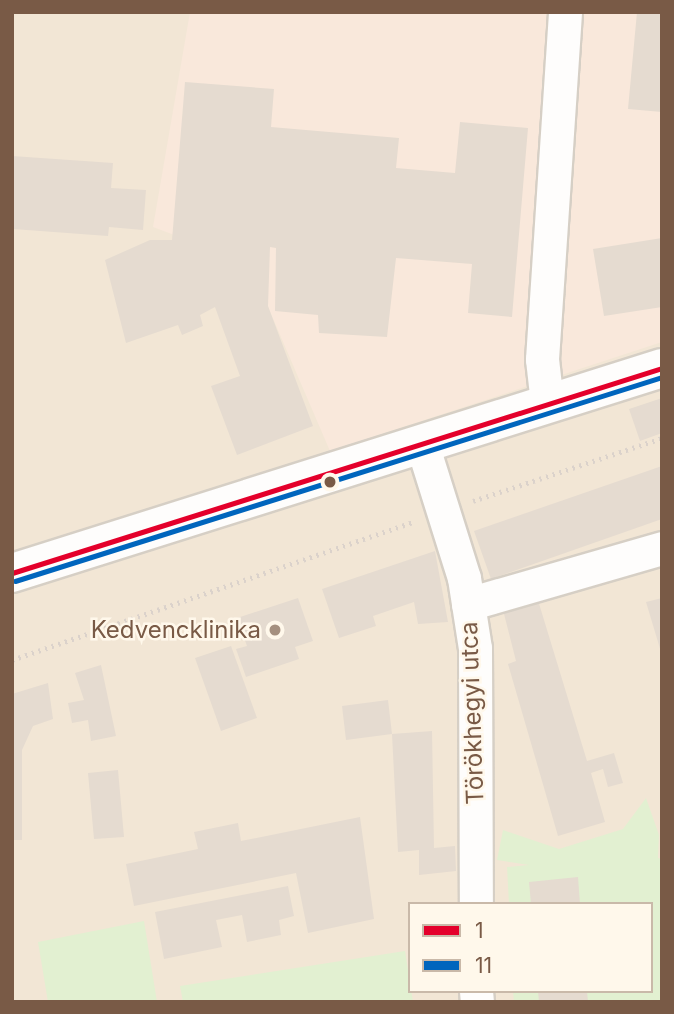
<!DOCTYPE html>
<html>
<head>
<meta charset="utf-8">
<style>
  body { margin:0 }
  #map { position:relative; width:674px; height:1014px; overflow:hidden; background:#f8f3e8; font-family:Inter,sans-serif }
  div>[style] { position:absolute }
  .residential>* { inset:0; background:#f2e6d5 }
  .commercial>* { inset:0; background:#f9e8db }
  .green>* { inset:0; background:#e2f0d1 }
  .building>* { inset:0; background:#e5dbd0 }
  .path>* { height:4.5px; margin-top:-2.25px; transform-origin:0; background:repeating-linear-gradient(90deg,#dbd2cb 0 2px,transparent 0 7px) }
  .roads { filter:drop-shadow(2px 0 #d6cfc5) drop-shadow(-2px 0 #d6cfc5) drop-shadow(0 2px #d6cfc5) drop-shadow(0 -2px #d6cfc5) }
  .street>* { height:33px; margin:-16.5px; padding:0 16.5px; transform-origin:16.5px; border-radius:16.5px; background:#fefdfc }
  .secondary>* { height:38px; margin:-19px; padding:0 19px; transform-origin:19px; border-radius:19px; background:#fefdfc }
  .bus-1>* { height:5px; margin:-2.5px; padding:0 2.5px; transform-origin:2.5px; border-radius:2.5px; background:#e4002b }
  .bus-2>* { height:5px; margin:-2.5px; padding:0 2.5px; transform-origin:2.5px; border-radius:2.5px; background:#0065bd }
  .dots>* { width:19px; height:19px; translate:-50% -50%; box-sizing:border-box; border:4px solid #fff8eb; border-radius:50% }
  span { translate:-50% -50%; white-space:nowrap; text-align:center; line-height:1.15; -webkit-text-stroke:5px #fff8eb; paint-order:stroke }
  .poi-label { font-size:24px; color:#795a46 }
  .right { translate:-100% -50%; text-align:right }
  .street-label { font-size:24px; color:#795a46 }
  .frame { position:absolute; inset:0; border:14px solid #795a46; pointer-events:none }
  .legend { position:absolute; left:408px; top:902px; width:245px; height:91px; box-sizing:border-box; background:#fff8eb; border:2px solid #c9b9a9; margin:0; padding:9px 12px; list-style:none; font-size:21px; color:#795a46 }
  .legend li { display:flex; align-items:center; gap:14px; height:35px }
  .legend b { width:35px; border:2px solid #c9b9a9 }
</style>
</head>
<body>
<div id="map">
  <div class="residential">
    <i style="clip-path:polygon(evenodd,12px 12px,662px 12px,662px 1002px,12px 1002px,12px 12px,410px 904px,651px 904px,651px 991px,410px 991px,410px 904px)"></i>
  </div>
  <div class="commercial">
    <i style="clip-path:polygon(190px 12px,662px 12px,662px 342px,330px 451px,249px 263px,153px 227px)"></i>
  </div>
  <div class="green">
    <i style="clip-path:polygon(646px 798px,659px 835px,658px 858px,662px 859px,662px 1002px,514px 1002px,513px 991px,651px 991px,651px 904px,509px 904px,507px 867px,529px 865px,497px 860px,503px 830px,559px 849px,623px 829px)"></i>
    <i style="clip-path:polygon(144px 921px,157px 1002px,48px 1002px,38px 942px)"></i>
    <i style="clip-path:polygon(405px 951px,413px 1002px,183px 1002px,180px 986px)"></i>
  </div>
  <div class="building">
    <i style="clip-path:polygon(637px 12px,662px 12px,662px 112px,628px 109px)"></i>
    <i style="clip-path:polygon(185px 82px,274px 89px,271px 127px,399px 138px,396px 168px,455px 173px,460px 122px,528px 128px,512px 317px,468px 313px,472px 264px,396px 258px,387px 337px,319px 333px,318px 315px,275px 311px,276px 248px,270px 247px,268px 306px,313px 426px,237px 455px,211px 386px,240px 376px,215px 307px,200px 315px,203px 326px,182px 335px,178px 325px,126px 343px,105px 260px,150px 240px,172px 240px)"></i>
    <i style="clip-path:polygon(12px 156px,113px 163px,111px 188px,146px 190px,143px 230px,109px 227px,108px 236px,13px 229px)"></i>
    <i style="clip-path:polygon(662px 238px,662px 307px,604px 316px,593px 249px)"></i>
    <i style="clip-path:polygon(662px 398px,662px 433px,640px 441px,629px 409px)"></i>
    <i style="clip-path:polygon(662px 466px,662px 519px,491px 579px,474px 531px)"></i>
    <i style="clip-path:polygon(435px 551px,448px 622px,418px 624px,414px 602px,373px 616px,376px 626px,339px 638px,322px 589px)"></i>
    <i style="clip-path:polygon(537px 597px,587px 761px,614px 753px,623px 783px,608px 787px,603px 769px,591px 773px,605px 822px,558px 836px,508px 664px,516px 661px,502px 606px)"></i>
    <i style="clip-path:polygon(298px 598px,313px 641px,295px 647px,299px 659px,246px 677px,236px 649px,247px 646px,237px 618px)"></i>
    <i style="clip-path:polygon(662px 598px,662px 652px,661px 652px,646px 602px)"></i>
    <i style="clip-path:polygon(231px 646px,257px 718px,221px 731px,195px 658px)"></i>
    <i style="clip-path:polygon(101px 665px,116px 736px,91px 741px,88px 720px,72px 723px,68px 703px,84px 700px,75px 673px)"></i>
    <i style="clip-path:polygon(48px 683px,53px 719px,33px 726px,22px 750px,22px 840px,12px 840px,12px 694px)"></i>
    <i style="clip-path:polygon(388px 700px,392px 734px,432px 731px,434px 848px,455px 846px,456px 871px,419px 875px,419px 850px,398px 852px,392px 734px,346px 740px,342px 706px)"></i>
    <i style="clip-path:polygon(118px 770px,124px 837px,94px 839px,88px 773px)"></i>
    <i style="clip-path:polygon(360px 817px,374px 919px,308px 933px,296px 873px,134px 906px,126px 864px,198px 849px,194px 832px,238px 823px,241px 841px)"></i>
    <i style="clip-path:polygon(578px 877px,580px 904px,531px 904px,529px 882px)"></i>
    <i style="clip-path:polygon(288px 886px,294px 916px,279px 920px,281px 935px,247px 942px,242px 915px,216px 920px,222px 947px,164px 959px,155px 912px)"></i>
    <i style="clip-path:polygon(538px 991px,587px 991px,588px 1002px,539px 1002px)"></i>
  </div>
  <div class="path">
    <i style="left:473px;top:501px;width:199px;rotate:-18.4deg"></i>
    <i style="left:12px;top:660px;width:426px;rotate:-19deg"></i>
  </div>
  <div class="roads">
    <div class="street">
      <i style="left:547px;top:403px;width:44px;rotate:-96.5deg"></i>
      <i style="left:542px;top:359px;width:348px;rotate:-86.2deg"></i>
      <i style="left:422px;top:444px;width:140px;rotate:72.6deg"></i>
      <i style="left:464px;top:578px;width:71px;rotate:81.1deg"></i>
      <i style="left:475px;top:648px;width:256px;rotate:89.8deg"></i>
      <i style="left:468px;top:604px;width:202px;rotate:-16.1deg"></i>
      <i style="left:476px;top:991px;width:11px;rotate:85deg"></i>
    </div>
    <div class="secondary">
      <i style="left:12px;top:573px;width:682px;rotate:-17.5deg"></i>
    </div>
  </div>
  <div class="bus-1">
    <i style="left:12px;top:573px;width:682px;rotate:-17.5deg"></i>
  </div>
  <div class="bus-2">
    <i style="left:15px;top:581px;width:678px;rotate:-17.5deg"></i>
  </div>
  <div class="dots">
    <i style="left:330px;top:482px;background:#795a46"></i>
    <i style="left:275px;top:630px;background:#a5907f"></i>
  </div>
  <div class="poi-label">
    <span class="right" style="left:261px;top:630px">Kedvencklinika</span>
  </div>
  <div class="street-label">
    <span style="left:472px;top:713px;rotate:-92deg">Törökhegyi utca</span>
  </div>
  <div class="frame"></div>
  <ul class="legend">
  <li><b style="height:9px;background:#e4002b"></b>1</li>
  <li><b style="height:9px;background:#0065bd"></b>11</li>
  </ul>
</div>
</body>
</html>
